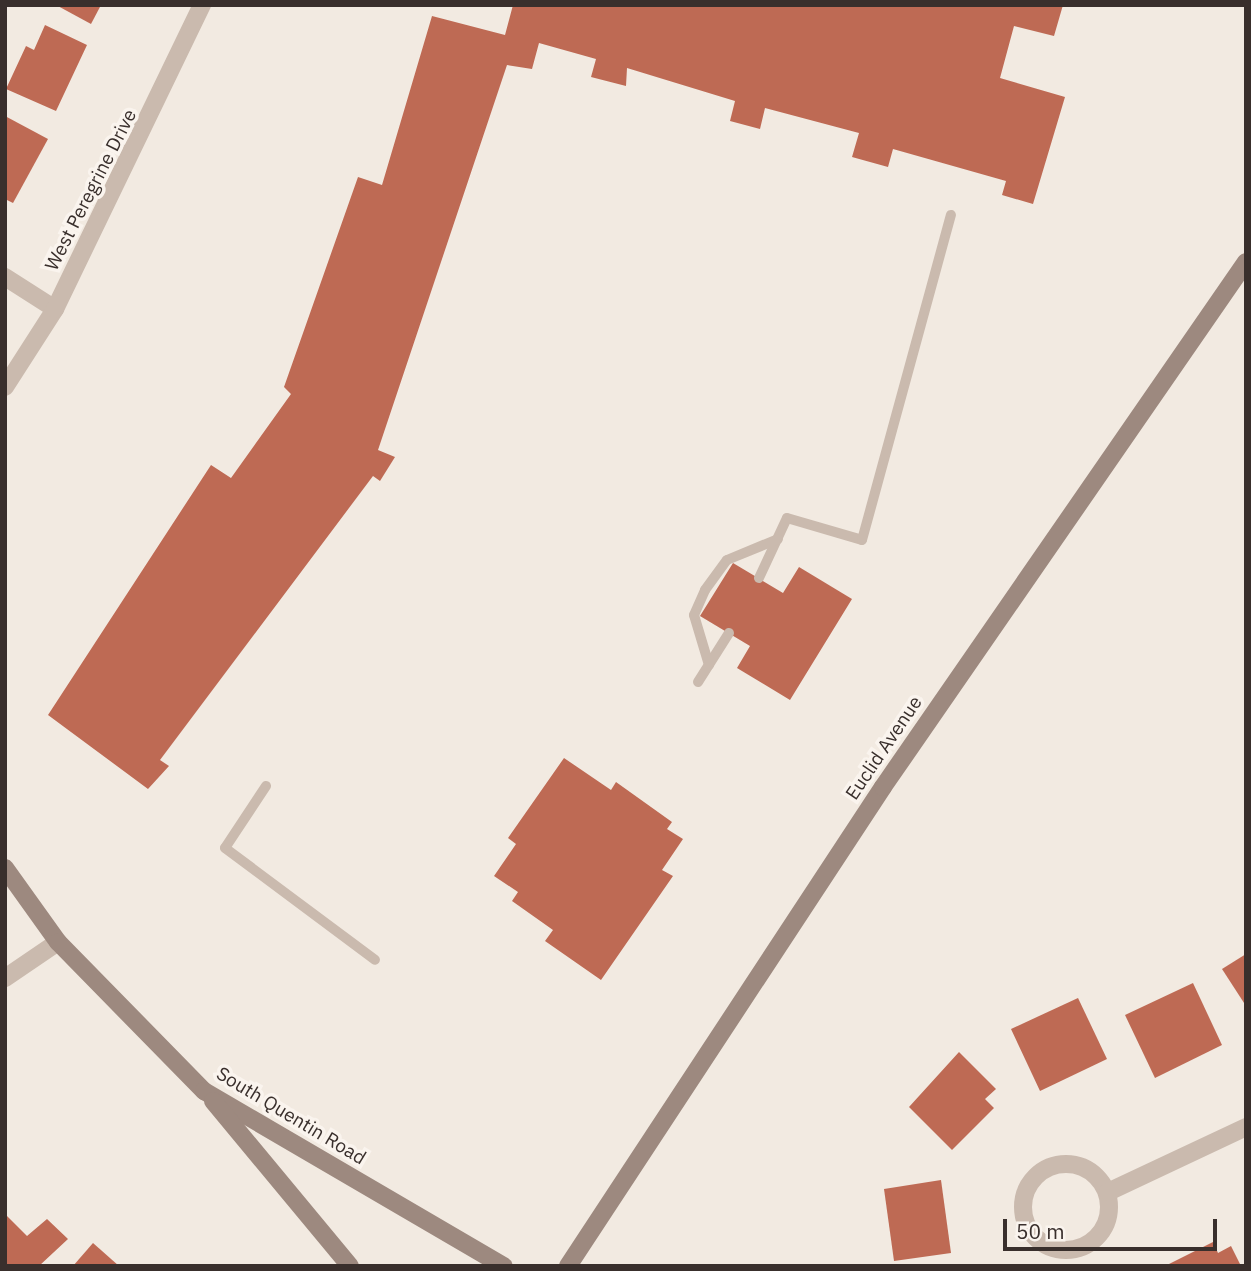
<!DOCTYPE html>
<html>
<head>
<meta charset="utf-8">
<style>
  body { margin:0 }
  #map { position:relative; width:1251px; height:1271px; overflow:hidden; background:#f2eae1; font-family:"IBM Plex Sans",sans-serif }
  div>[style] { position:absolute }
  .building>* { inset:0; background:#be6a54 }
  .lane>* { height:10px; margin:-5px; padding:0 5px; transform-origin:5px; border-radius:5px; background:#cabaae }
  .street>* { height:18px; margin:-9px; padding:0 9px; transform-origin:9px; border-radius:9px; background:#cabaae }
  .street>.ring { margin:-9px; padding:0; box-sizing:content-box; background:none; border:18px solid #cabaae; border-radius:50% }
  .secondary>* { height:18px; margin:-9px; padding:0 9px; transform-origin:9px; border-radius:9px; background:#9d897f }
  span { translate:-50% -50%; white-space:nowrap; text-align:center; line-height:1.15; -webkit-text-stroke:7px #faf4ee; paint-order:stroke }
  .street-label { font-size:19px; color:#392f2c }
  .frame { position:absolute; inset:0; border:7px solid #392f2c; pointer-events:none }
  .scale { position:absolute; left:1003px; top:1219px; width:214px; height:32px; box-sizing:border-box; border:4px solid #392f2c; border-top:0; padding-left:9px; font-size:21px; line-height:24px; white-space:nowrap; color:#392f2c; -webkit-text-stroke:5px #faf4ee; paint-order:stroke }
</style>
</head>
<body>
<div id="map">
  <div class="building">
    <i style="clip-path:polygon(56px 5px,101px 5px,91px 24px)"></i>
    <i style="clip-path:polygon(513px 5px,1063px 5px,1054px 36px,1014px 26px,1000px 78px,1065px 97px,1033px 204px,1002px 195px,1006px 181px,893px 149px,888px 167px,852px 157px,859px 133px,765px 108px,760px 129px,730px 121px,735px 101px,627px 68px,626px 86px,591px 77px,596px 59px,539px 43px,532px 69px,507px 65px,378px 450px,395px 457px,380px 481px,373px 476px,160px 760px,169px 766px,148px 789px,48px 715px,211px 465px,231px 478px,291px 394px,284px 387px,358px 177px,382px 185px,432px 16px,505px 35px)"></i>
    <i style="clip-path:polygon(45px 25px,87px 45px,56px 111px,6px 89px,26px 46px,34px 50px)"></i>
    <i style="clip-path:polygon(5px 116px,48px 139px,13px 203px,5px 199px)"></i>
    <i style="clip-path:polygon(733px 563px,783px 593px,799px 567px,852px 599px,790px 700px,737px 668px,750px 646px,700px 616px)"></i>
    <i style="clip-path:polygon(564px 758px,611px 790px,616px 782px,672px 822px,667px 829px,683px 839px,662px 870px,673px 876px,601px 980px,545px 941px,553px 930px,512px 901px,518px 892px,494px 876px,516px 844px,508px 838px)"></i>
    <i style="clip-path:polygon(1246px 954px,1246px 1006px,1222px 969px)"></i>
    <i style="clip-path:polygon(1193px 983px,1222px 1045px,1155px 1078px,1125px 1015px)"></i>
    <i style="clip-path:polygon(1078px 998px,1107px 1059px,1040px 1091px,1011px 1029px)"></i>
    <i style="clip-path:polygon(959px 1052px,996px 1089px,985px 1099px,994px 1108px,952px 1150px,909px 1107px)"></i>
    <i style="clip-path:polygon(941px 1180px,951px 1253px,894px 1261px,884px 1189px)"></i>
    <i style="clip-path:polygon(5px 1214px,27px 1236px,47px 1219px,68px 1239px,39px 1266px,5px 1266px)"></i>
    <i style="clip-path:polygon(1213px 1242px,1218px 1253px,1231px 1246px,1241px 1266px,1165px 1266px)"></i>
    <i style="clip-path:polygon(93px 1243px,119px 1266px,73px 1266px)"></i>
  </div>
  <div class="lane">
    <i style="left:759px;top:578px;width:66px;rotate:-65deg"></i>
    <i style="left:787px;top:518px;width:78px;rotate:16.3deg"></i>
    <i style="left:862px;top:540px;width:337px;rotate:-74.7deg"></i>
    <i style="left:709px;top:665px;width:52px;rotate:-106.7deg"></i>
    <i style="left:694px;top:615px;width:27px;rotate:-66deg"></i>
    <i style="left:705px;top:590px;width:37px;rotate:-54deg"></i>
    <i style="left:727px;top:560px;width:55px;rotate:-22.4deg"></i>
    <i style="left:698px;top:682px;width:58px;rotate:-57.7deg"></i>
    <i style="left:266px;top:786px;width:74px;rotate:123.5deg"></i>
    <i style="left:225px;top:848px;width:187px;rotate:36.7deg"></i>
  </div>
  <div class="street">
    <i style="left:5px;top:277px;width:59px;rotate:32.6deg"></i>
    <i style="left:5px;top:387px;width:93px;rotate:-57.3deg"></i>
    <i style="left:55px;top:309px;width:338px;rotate:-64.2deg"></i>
    <i style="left:5px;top:978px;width:64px;rotate:-34.2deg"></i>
    <i class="ring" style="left:1023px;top:1164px;width:68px;height:68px"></i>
    <i style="left:1108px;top:1192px;width:153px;rotate:-25.2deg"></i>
  </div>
  <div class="secondary">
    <i style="left:5px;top:868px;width:91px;rotate:54.4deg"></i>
    <i style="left:58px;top:942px;width:209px;rotate:45.6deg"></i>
    <i style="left:204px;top:1091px;width:347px;rotate:30.3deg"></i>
    <i style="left:213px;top:1101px;width:214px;rotate:50.3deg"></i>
    <i style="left:568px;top:1266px;width:573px;rotate:-56.67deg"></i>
    <i style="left:883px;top:787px;width:638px;rotate:-55.34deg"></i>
  </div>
  <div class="street-label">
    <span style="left:91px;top:190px;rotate:-63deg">West Peregrine Drive</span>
    <span style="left:884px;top:748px;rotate:-56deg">Euclid Avenue</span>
    <span style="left:291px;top:1116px;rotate:31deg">South Quentin Road</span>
  </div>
  <div class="frame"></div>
  <div class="scale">50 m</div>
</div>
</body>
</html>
